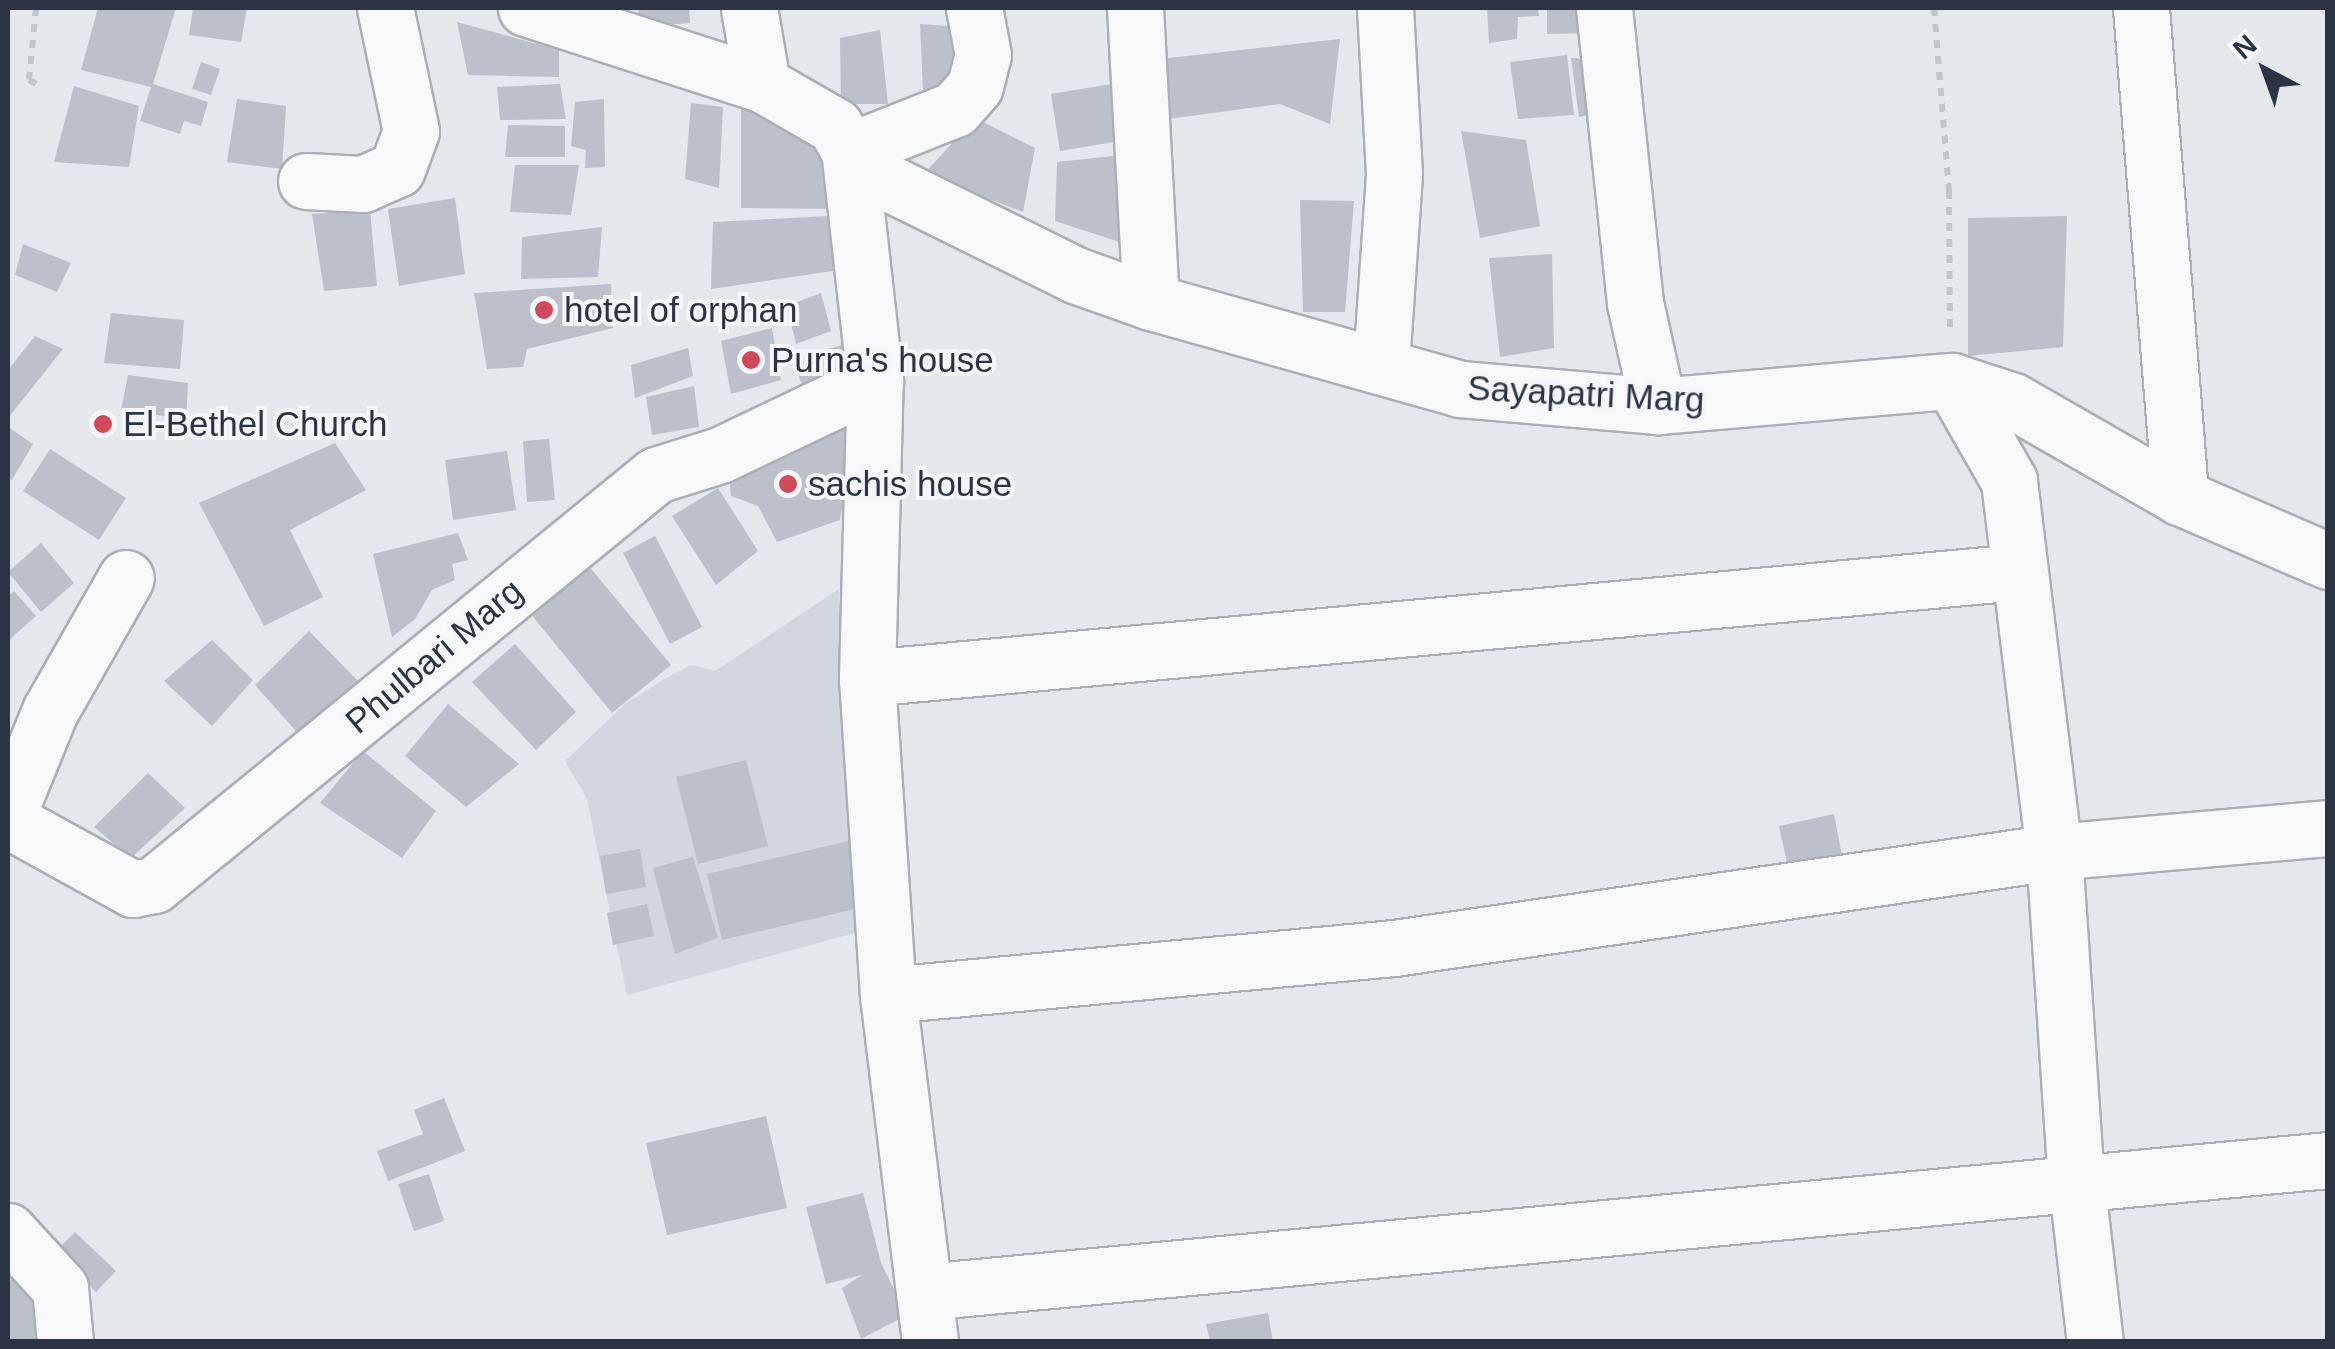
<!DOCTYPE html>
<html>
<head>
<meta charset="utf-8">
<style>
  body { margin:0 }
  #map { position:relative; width:2335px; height:1349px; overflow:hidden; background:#e4e7ec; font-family:Arial,sans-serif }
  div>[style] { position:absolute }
  .built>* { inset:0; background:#d2d6de }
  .building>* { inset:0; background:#bbc0ca }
  .path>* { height:6px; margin-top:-3px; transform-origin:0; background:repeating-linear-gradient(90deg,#c2c5cb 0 8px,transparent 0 16px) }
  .roads { filter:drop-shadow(2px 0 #a9aeb7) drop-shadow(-2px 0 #a9aeb7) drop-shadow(0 2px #a9aeb7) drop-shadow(0 -2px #a9aeb7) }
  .minor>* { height:55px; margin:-27.5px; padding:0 27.5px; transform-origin:27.5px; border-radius:27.5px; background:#f7f8fa }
  .dots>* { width:28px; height:28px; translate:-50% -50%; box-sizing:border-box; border:5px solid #f4f6f9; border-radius:50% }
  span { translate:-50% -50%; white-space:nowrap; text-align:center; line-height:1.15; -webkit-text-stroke:8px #f4f6f9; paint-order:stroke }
  .poi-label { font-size:35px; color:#2b3445 }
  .left { translate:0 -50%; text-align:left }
  .street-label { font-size:35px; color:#2b3445 }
  .frame { position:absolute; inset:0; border:10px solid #2b3445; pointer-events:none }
  .north { position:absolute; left:2215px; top:20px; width:100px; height:100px; -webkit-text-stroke:8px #f4f6f9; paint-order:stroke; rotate:319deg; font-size:28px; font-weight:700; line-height:40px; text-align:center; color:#2b3445 }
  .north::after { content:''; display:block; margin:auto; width:35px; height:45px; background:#2b3445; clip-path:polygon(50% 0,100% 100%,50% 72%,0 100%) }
</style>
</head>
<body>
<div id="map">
  <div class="built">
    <i style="clip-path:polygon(839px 589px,858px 932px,627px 995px,587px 799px,565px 761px,625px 704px,666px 678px,691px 665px,715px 671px)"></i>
  </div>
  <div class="building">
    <i style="clip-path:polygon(98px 8px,176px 8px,153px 84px,208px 102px,201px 126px,184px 121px,180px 134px,140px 121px,151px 87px,81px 70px)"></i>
    <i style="clip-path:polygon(193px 8px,247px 8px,241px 42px,189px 35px)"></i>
    <i style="clip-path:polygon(638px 8px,689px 8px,690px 23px,640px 27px)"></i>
    <i style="clip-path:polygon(1487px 8px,1538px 8px,1539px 16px,1518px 17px,1517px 39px,1489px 43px)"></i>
    <i style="clip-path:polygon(1547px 8px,1594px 8px,1597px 33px,1547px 34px)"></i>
    <i style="clip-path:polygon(457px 22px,559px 50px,559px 77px,468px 75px)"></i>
    <i style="clip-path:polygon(920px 24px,963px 27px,959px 83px,923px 90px)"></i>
    <i style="clip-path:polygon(880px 30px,888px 104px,841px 104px,840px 38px)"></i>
    <i style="clip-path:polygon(1340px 39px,1330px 124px,1280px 104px,1168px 119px,1160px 59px)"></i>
    <i style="clip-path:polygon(1567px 55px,1574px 115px,1518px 119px,1510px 62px)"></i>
    <i style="clip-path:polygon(1571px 58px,1604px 60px,1610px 110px,1579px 117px)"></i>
    <i style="clip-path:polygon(201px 62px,220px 69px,211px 95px,192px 89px)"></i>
    <i style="clip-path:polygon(1123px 82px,1126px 140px,1060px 151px,1051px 94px)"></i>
    <i style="clip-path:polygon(560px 84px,566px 119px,500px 120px,497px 87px)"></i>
    <i style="clip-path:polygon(74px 86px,139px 106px,129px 167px,54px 162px)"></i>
    <i style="clip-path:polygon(237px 99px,286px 106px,282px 169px,227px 162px)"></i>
    <i style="clip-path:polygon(604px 99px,605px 167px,585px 168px,586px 150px,571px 146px,575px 102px)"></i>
    <i style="clip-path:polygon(691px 103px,723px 107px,719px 188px,685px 179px)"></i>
    <i style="clip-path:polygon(741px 104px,838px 145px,846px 209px,741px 208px)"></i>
    <i style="clip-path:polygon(975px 118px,1035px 148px,1023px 212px,924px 174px)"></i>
    <i style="clip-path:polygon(508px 125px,565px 126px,565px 157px,505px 157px)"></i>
    <i style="clip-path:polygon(1461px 131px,1526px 140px,1540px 226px,1480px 238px)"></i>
    <i style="clip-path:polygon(1122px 155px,1129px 245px,1055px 221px,1057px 162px)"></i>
    <i style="clip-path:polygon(515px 165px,579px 165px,571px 215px,510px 212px)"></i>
    <i style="clip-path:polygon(455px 198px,465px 274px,399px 286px,388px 209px)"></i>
    <i style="clip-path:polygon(1300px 200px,1354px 201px,1345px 312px,1303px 312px)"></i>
    <i style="clip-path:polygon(370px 210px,377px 286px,324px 291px,312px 214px)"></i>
    <i style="clip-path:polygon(849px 215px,853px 268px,711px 289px,713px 222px)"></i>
    <i style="clip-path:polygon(2067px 216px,2063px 347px,1968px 356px,1968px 218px)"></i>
    <i style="clip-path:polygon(602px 227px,598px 277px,521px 279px,522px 237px)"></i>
    <i style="clip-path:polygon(23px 244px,71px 263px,57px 292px,15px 275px)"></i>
    <i style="clip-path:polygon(1552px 254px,1554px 348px,1500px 357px,1489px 258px)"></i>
    <i style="clip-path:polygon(611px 284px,613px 328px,527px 349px,523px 367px,487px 369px,474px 293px)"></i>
    <i style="clip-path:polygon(821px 293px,831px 331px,796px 344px,787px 306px)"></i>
    <i style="clip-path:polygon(111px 313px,184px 320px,180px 369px,104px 363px)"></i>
    <i style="clip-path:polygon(772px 328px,781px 380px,731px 394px,721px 341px)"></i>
    <i style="clip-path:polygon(35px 336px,63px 349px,8px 418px,8px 370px)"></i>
    <i style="clip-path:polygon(848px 343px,861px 374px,806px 396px,793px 360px)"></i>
    <i style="clip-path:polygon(688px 348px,693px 376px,635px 398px,631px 365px)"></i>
    <i style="clip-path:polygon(128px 375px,188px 383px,186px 419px,121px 410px)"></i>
    <i style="clip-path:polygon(694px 386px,699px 427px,652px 435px,646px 397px)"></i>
    <i style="clip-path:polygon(842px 408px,848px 472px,840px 520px,777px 542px,758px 506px,731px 496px,729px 470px)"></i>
    <i style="clip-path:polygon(8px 427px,33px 444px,12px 480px,8px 478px)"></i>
    <i style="clip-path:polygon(549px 439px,555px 500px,527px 502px,523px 441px)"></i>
    <i style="clip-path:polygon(335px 443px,366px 490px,290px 530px,323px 597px,264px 626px,199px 503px)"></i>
    <i style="clip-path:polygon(50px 449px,126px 498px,99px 540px,23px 491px)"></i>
    <i style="clip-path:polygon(507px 451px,516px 510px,453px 520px,445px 460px)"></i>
    <i style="clip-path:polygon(718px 488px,758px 551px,716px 585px,672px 516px)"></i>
    <i style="clip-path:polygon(458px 533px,468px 560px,452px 564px,455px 580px,432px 590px,415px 619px,392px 637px,373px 554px)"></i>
    <i style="clip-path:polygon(655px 536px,702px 627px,670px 644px,623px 553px)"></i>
    <i style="clip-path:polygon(41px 543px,74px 583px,41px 612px,8px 572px)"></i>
    <i style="clip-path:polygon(587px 564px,671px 665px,612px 713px,529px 612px)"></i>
    <i style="clip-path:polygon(14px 591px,36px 616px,8px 641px,8px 597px)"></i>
    <i style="clip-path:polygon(309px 631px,362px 685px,303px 739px,255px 685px)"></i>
    <i style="clip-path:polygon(212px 640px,253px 680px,212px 726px,164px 681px)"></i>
    <i style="clip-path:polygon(515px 644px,576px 712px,536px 750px,472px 682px)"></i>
    <i style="clip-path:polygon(448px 704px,519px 764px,466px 807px,405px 756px)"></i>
    <i style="clip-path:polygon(363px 751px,436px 811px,402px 858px,320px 803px)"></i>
    <i style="clip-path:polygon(746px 760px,768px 846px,698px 864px,676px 777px)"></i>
    <i style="clip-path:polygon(148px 773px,185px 808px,131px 858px,94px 827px)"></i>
    <i style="clip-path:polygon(1834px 814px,1843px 861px,1789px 872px,1779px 826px)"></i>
    <i style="clip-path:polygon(857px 839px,872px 905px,722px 940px,707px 874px)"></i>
    <i style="clip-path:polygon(640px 849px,646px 887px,606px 894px,600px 856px)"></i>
    <i style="clip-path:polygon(693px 857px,718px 938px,675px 954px,653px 868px)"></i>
    <i style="clip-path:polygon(647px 904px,654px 936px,613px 945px,607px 913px)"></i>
    <i style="clip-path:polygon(444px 1098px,465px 1151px,388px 1181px,377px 1151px,423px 1134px,414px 1110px)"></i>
    <i style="clip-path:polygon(766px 1116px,787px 1208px,667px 1235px,646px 1143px)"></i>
    <i style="clip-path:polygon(429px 1174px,444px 1221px,414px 1231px,398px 1184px)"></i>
    <i style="clip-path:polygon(863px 1193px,881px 1263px,907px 1315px,861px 1339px,842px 1288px,862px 1275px,826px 1284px,806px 1207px)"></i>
    <i style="clip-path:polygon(75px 1232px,116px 1271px,96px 1292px,55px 1252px)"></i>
    <i style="clip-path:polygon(29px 1264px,56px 1342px,8px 1342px,8px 1283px)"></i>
    <i style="clip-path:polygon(1268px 1313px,1273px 1342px,1210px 1342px,1206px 1324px)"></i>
  </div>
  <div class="path">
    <i style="left:36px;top:8px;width:72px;rotate:95.6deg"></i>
    <i style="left:29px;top:80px;width:11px;rotate:27deg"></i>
    <i style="left:1934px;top:8px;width:184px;rotate:85.3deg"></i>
    <i style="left:1949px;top:191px;width:139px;rotate:89.6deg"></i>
  </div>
  <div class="roads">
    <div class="minor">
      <i style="left:526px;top:8px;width:248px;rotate:17.9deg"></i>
      <i style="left:762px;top:84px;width:84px;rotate:29.9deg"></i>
      <i style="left:835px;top:126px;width:29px;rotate:61deg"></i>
      <i style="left:849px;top:151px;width:43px;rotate:41.2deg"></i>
      <i style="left:881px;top:179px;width:216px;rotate:26.3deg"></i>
      <i style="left:1075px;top:275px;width:81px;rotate:19.6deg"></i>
      <i style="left:1151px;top:302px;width:321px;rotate:15.7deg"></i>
      <i style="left:1460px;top:389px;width:199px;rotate:4.9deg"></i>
      <i style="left:1658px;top:406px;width:295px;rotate:-4.9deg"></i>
      <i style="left:1952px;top:381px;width:64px;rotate:18.2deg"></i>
      <i style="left:2013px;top:401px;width:193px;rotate:29.9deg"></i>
      <i style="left:2180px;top:497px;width:161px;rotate:23.4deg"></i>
      <i style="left:749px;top:8px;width:77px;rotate:80.3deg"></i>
      <i style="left:1135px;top:8px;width:294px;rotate:86.9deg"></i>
      <i style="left:1604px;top:8px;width:297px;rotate:84deg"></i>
      <i style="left:1635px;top:303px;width:106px;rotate:77.4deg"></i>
      <i style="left:2141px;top:8px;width:491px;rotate:85.4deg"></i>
      <i style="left:306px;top:181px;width:57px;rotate:3deg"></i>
      <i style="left:363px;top:184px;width:37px;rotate:-24deg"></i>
      <i style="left:397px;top:169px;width:40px;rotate:-69.8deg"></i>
      <i style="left:411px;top:131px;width:126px;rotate:-101.9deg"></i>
      <i style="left:1381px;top:365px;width:191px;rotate:-86.1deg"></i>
      <i style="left:1394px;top:174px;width:166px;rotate:-93.1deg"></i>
      <i style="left:1952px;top:381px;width:115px;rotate:60.3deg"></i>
      <i style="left:2009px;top:481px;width:374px;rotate:83.1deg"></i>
      <i style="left:2054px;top:852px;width:328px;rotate:86.2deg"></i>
      <i style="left:2076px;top:1179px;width:164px;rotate:83.4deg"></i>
      <i style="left:867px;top:678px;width:1156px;rotate:-5.26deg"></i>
      <i style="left:8px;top:814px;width:111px;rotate:-67.8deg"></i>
      <i style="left:50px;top:711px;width:153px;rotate:-60.3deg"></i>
      <i style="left:8px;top:820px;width:143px;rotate:28.9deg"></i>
      <i style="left:133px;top:889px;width:21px;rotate:-11deg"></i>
      <i style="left:154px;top:885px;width:648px;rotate:-39.24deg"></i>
      <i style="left:656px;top:475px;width:67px;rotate:-17.4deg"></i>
      <i style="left:720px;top:455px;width:172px;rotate:-25.5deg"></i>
      <i style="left:888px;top:995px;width:508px;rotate:-5.31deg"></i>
      <i style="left:1394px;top:948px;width:667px;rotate:-8.28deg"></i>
      <i style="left:2054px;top:852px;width:275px;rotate:-5deg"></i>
      <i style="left:8px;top:1231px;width:77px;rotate:47.6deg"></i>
      <i style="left:60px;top:1288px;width:54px;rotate:84.7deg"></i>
      <i style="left:924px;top:1292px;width:1410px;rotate:-5.37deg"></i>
      <i style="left:930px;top:1342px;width:350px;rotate:-96.9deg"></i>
      <i style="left:888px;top:995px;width:318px;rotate:-93.8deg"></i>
      <i style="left:867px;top:678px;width:297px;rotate:-88.5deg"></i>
      <i style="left:875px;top:381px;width:231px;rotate:-96.4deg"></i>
      <i style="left:849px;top:151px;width:114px;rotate:-21.6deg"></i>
      <i style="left:955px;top:109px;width:30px;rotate:-49deg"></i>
      <i style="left:975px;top:86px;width:32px;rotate:-76deg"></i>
      <i style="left:983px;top:55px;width:48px;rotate:-100.8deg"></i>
    </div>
  </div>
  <div class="dots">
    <i style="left:544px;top:310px;background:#d1495b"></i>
    <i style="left:751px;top:360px;background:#d1495b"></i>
    <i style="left:103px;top:424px;background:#d1495b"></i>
    <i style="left:788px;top:484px;background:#d1495b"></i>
  </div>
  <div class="poi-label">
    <span class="left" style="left:564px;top:310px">hotel of orphan</span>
    <span class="left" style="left:771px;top:360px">Purna's house</span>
    <span class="left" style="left:123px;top:424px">El-Bethel Church</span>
    <span class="left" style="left:808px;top:484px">sachis house</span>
  </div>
  <div class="street-label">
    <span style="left:1586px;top:394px;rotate:3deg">Sayapatri Marg</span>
    <span style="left:434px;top:656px;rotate:-40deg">Phulbari Marg</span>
  </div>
  <div class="frame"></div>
  <div class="north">N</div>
</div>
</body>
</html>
